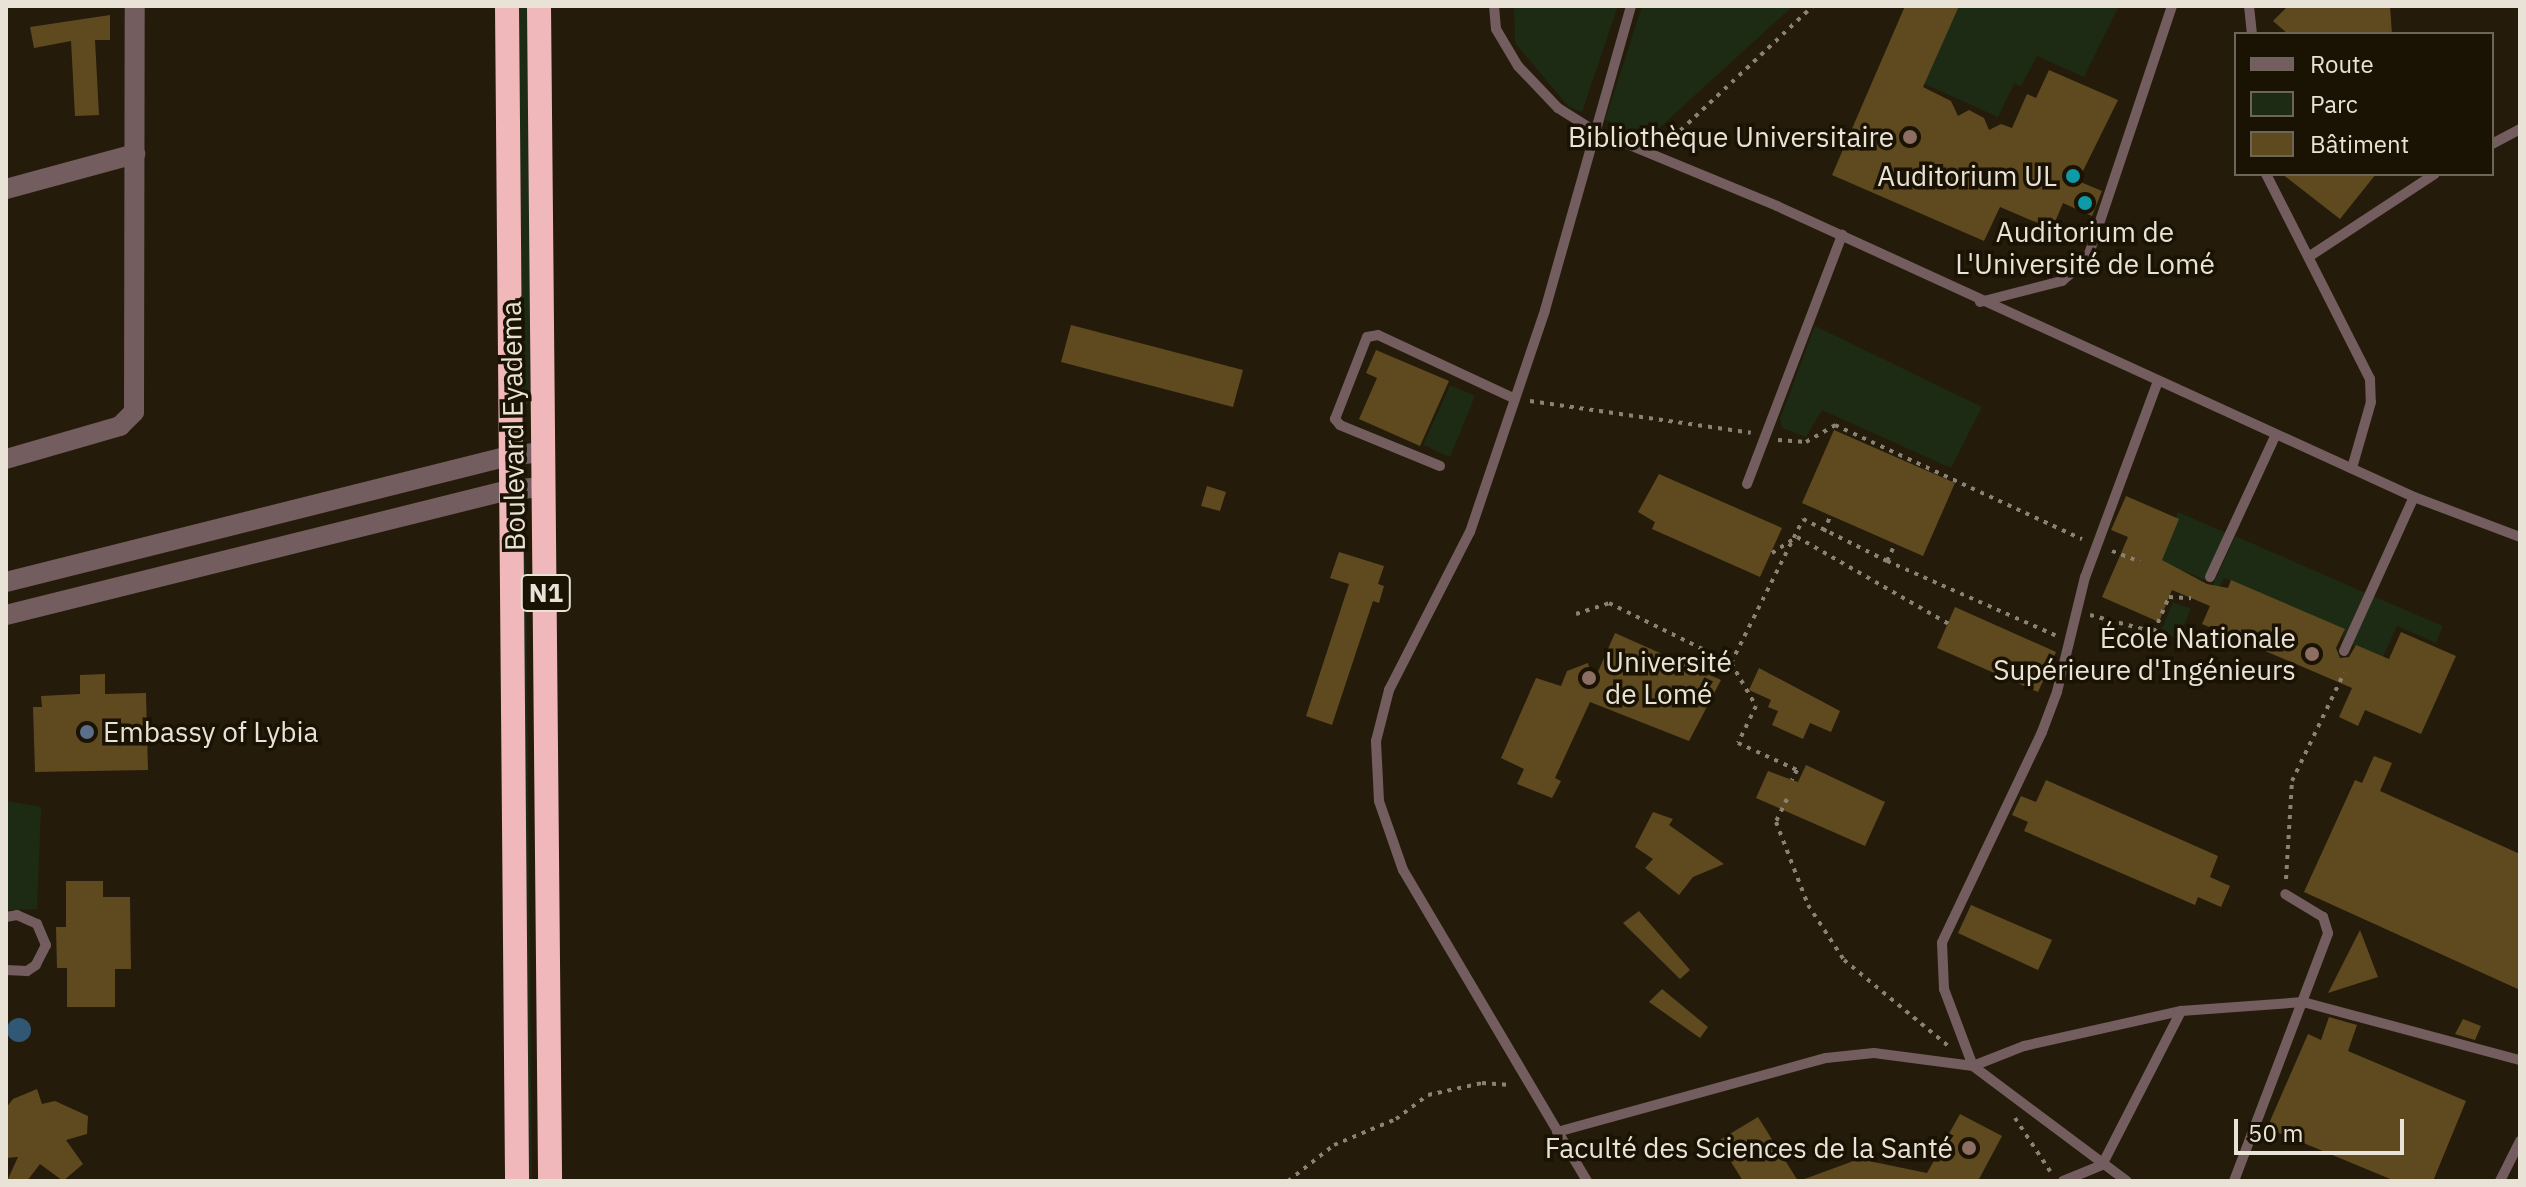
<!DOCTYPE html>
<html>
<head>
<meta charset="utf-8">
<style>
  body { margin:0 }
  #map { position:relative; width:2526px; height:1187px; overflow:hidden; background:#241b0a; font-family:"IBM Plex Sans",sans-serif }
  div>[style] { position:absolute }
  .green>* { inset:0; background:#1d2b15 }
  .water>* { inset:0; background:#305774 }
  .round { border-radius:50% }
  .building>* { inset:0; background:#5f4a20 }
  .path>* { height:4px; margin-top:-2px; transform-origin:0; background:repeating-linear-gradient(90deg,#8a8375 0 4px,transparent 0 10px) }
  .lane>* { height:10px; margin:-5px; padding:0 5px; transform-origin:5px; border-radius:5px; background:#735d5e }
  .street>* { height:20px; margin:-10px; padding:0 10px; transform-origin:10px; border-radius:10px; background:#735d5e }
  .highway>* { height:24px; margin:-12px; padding:0 12px; transform-origin:12px; border-radius:12px; background:#f0b8bb }
  .dots>* { width:22px; height:22px; translate:-50% -50%; box-sizing:border-box; border:4px solid #1a1203; border-radius:50% }
  span { translate:-50% -50%; white-space:nowrap; text-align:center; line-height:1.15; -webkit-text-stroke:7px #1a1203; paint-order:stroke }
  .shield-label span { padding:2px 6px; background:#1a1203; border:2px solid; border-radius:6px; -webkit-text-stroke-width:0 }
  .shield-label { font-size:26px; color:#e8e2d7; font-weight:700 }
  .poi-label { font-size:28px; color:#e8e2d7 }
  .right { translate:-100% -50%; text-align:right }
  .left { translate:0 -50%; text-align:left }
  .street-label { font-size:28px; color:#e8e2d7 }
  .frame { position:absolute; inset:0; border:8px solid #e8e2d7; pointer-events:none }
  .legend { position:absolute; left:2234px; top:32px; width:260px; height:144px; box-sizing:border-box; background:#1a1203; border:2px solid #6c6558; margin:0; padding:10px 14px; list-style:none; font-size:24px; color:#e8e2d7 }
  .legend li { display:flex; align-items:center; gap:16px; height:40px }
  .legend b { width:40px; border:2px solid #6c6558 }
  .scale { position:absolute; left:2234px; top:1119px; width:170px; height:36px; box-sizing:border-box; border:4px solid #e8e2d7; border-top:0; padding-left:10px; font-size:24px; line-height:28px; white-space:nowrap; color:#e8e2d7; -webkit-text-stroke:6px #1a1203; paint-order:stroke }
</style>
</head>
<body>
<div id="map">
  <div class="green">
    <i style="clip-path:polygon(516px 6px,531px 6px,532px 17px,530px 401px,524px 408px)"></i>
    <i style="clip-path:polygon(1514px 6px,1618px 6px,1582px 112px,1568px 106px,1515px 43px)"></i>
    <i style="clip-path:polygon(1642px 6px,1793px 6px,1647px 139px,1605px 120px)"></i>
    <i style="clip-path:polygon(1951px 6px,2119px 6px,2084px 77px,2037px 56px,2021px 86px,2014px 84px,1998px 117px,1918px 81px)"></i>
    <i style="clip-path:polygon(1815px 326px,1982px 407px,1951px 468px,1822px 410px,1806px 437px,1782px 428px,1780px 419px)"></i>
    <i style="clip-path:polygon(1450px 385px,1475px 396px,1450px 457px,1423px 445px)"></i>
    <i style="clip-path:polygon(2178px 512px,2226px 533px,2205px 580px,2182px 570px,2177px 581px,2153px 571px)"></i>
    <i style="clip-path:polygon(520px 517px,526px 568px,532px 1181px,526px 1181px)"></i>
    <i style="clip-path:polygon(2235px 536px,2366px 593px,2340px 653px,2344px 631px,2224px 578px,2215px 596px,2209px 594px)"></i>
    <i style="clip-path:polygon(2373px 596px,2443px 626px,2436px 643px,2397px 626px,2378px 668px,2378px 657px,2352px 645px)"></i>
    <i style="clip-path:polygon(2173px 602px,2191px 609px,2178px 639px,2161px 631px)"></i>
    <i style="clip-path:polygon(6px 801px,41px 807px,37px 909px,6px 910px)"></i>
  </div>
  <div class="water">
    <i class="round" style="left:7px;top:1018px;width:24px;height:24px"></i>
  </div>
  <div class="building">
    <i style="clip-path:polygon(1905px 6px,1959px 6px,1923px 87px,1951px 101px,1958px 116px,1969px 110px,1984px 118px,1989px 130px,2001px 124px,2012px 128px,2027px 94px,2036px 98px,2049px 70px,2118px 100px,2078px 181px,2102px 191px,2092px 216px,2063px 203px,2052px 229px,2000px 207px,1984px 241px,1832px 175px)"></i>
    <i style="clip-path:polygon(2288px 6px,2390px 6px,2392px 34px,2288px 34px,2273px 21px)"></i>
    <i style="clip-path:polygon(110px 15px,110px 40px,95px 40px,99px 115px,75px 116px,71px 41px,34px 48px,30px 27px)"></i>
    <i style="clip-path:polygon(2282px 174px,2376px 174px,2340px 219px)"></i>
    <i style="clip-path:polygon(1071px 325px,1243px 370px,1233px 407px,1061px 362px)"></i>
    <i style="clip-path:polygon(1376px 350px,1449px 381px,1420px 446px,1359px 419px,1377px 378px,1366px 373px)"></i>
    <i style="clip-path:polygon(1834px 430px,1955px 483px,1923px 556px,1802px 503px)"></i>
    <i style="clip-path:polygon(1659px 474px,1782px 528px,1760px 577px,1652px 529px,1655px 522px,1638px 512px)"></i>
    <i style="clip-path:polygon(1207px 486px,1226px 492px,1220px 511px,1201px 506px)"></i>
    <i style="clip-path:polygon(2126px 496px,2179px 519px,2162px 560px,2207px 584px,2228px 588px,2231px 580px,2345px 629px,2336px 648px,2340px 658px,2349px 657px,2356px 645px,2389px 659px,2401px 632px,2456px 656px,2421px 734px,2365px 710px,2358px 726px,2339px 717px,2352px 688px,2202px 624px,2210px 606px,2172px 590px,2159px 622px,2102px 597px,2128px 537px,2111px 530px)"></i>
    <i style="clip-path:polygon(1339px 552px,1384px 566px,1378px 584px,1384px 586px,1379px 603px,1373px 601px,1332px 725px,1306px 716px,1349px 584px,1330px 578px)"></i>
    <i style="clip-path:polygon(1955px 607px,2056px 652px,2038px 692px,1937px 648px)"></i>
    <i style="clip-path:polygon(1615px 633px,1721px 680px,1689px 741px,1590px 702px,1555px 778px,1561px 781px,1552px 798px,1517px 784px,1524px 769px,1501px 758px,1536px 678px,1561px 686px,1567px 671px,1588px 663px,1593px 683px)"></i>
    <i style="clip-path:polygon(1759px 668px,1840px 711px,1831px 732px,1810px 723px,1803px 739px,1772px 725px,1778px 711px,1768px 707px,1771px 700px,1749px 690px)"></i>
    <i style="clip-path:polygon(105px 674px,105px 694px,146px 693px,148px 770px,35px 772px,33px 707px,42px 707px,41px 696px,80px 694px,80px 675px)"></i>
    <i style="clip-path:polygon(2374px 756px,2392px 763px,2380px 791px,2520px 854px,2520px 990px,2304px 892px,2355px 780px,2362px 783px)"></i>
    <i style="clip-path:polygon(1806px 765px,1885px 802px,1865px 846px,1756px 798px,1768px 771px,1798px 782px)"></i>
    <i style="clip-path:polygon(2046px 780px,2218px 856px,2210px 877px,2230px 886px,2221px 907px,2198px 897px,2195px 905px,2024px 831px,2028px 822px,2012px 815px,2021px 796px,2036px 802px)"></i>
    <i style="clip-path:polygon(1653px 812px,1673px 819px,1669px 825px,1724px 864px,1693px 877px,1679px 895px,1645px 868px,1653px 859px,1635px 847px)"></i>
    <i style="clip-path:polygon(66px 881px,103px 881px,103px 897px,130px 897px,131px 969px,115px 969px,115px 1007px,67px 1007px,67px 968px,57px 968px,56px 927px,66px 927px)"></i>
    <i style="clip-path:polygon(1971px 905px,2052px 940px,2038px 970px,1958px 933px)"></i>
    <i style="clip-path:polygon(1639px 911px,1690px 970px,1680px 979px,1623px 923px)"></i>
    <i style="clip-path:polygon(2360px 930px,2378px 977px,2328px 993px)"></i>
    <i style="clip-path:polygon(1662px 989px,1708px 1027px,1700px 1038px,1649px 1002px)"></i>
    <i style="clip-path:polygon(2329px 1017px,2357px 1025px,2348px 1051px,2466px 1101px,2433px 1181px,2395px 1181px,2267px 1128px,2308px 1034px,2321px 1040px)"></i>
    <i style="clip-path:polygon(2463px 1019px,2481px 1026px,2475px 1040px,2455px 1034px)"></i>
    <i style="clip-path:polygon(37px 1089px,42px 1104px,55px 1101px,88px 1116px,87px 1134px,66px 1140px,83px 1164px,63px 1181px,40px 1164px,27px 1181px,7px 1181px,18px 1157px,6px 1158px,6px 1108px,13px 1099px)"></i>
    <i style="clip-path:polygon(1960px 1114px,2002px 1136px,1978px 1181px,1799px 1181px,1859px 1159px,1927px 1173px)"></i>
    <i style="clip-path:polygon(1758px 1117px,1798px 1181px,1743px 1181px,1718px 1141px)"></i>
  </div>
  <div class="path">
    <i style="left:1666px;top:144px;width:202px;rotate:-43.2deg"></i>
    <i style="left:1530px;top:401px;width:223px;rotate:8.2deg"></i>
    <i style="left:1778px;top:440px;width:28px;rotate:4deg"></i>
    <i style="left:1806px;top:442px;width:34px;rotate:-30deg"></i>
    <i style="left:1835px;top:425px;width:272px;rotate:24.8deg"></i>
    <i style="left:1824px;top:532px;width:17px;rotate:-69deg"></i>
    <i style="left:2112px;top:551px;width:30px;rotate:21deg"></i>
    <i style="left:1772px;top:553px;width:30px;rotate:-33deg"></i>
    <i style="left:1797px;top:537px;width:175px;rotate:29.8deg"></i>
    <i style="left:1887px;top:561px;width:186px;rotate:23.8deg"></i>
    <i style="left:1576px;top:614px;width:35px;rotate:-18deg"></i>
    <i style="left:1609px;top:603px;width:136px;rotate:26.2deg"></i>
    <i style="left:1731px;top:663px;width:161px;rotate:-63.4deg"></i>
    <i style="left:1803px;top:519px;width:94px;rotate:26.6deg"></i>
    <i style="left:1887px;top:561px;width:19px;rotate:-65deg"></i>
    <i style="left:2090px;top:615px;width:66px;rotate:14.9deg"></i>
    <i style="left:2154px;top:632px;width:38px;rotate:-67deg"></i>
    <i style="left:2169px;top:597px;width:22px;rotate:3deg"></i>
    <i style="left:1731px;top:663px;width:50px;rotate:59.8deg"></i>
    <i style="left:1756px;top:706px;width:41px;rotate:115.9deg"></i>
    <i style="left:1738px;top:743px;width:65px;rotate:24.6deg"></i>
    <i style="left:1797px;top:770px;width:11px;rotate:117deg"></i>
    <i style="left:1787px;top:799px;width:25px;rotate:116deg"></i>
    <i style="left:1776px;top:822px;width:89px;rotate:68.9deg"></i>
    <i style="left:1808px;top:905px;width:66px;rotate:56.8deg"></i>
    <i style="left:1844px;top:960px;width:134px;rotate:39.5deg"></i>
    <i style="left:2286px;top:879px;width:98px;rotate:-86.5deg"></i>
    <i style="left:2292px;top:781px;width:120px;rotate:-64.3deg"></i>
    <i style="left:2015px;top:1118px;width:64px;rotate:56.6deg"></i>
    <i style="left:1288px;top:1181px;width:58px;rotate:-38deg"></i>
    <i style="left:1334px;top:1145px;width:67px;rotate:-22.8deg"></i>
    <i style="left:1396px;top:1119px;width:40px;rotate:-37deg"></i>
    <i style="left:1428px;top:1095px;width:55px;rotate:-12.5deg"></i>
    <i style="left:1482px;top:1083px;width:29px;rotate:4deg"></i>
  </div>
  <div class="lane">
    <i style="left:1494px;top:6px;width:23px;rotate:85deg"></i>
    <i style="left:1496px;top:29px;width:43px;rotate:59.3deg"></i>
    <i style="left:1518px;top:66px;width:58px;rotate:46.4deg"></i>
    <i style="left:1558px;top:108px;width:41px;rotate:32.2deg"></i>
    <i style="left:1593px;top:130px;width:199px;rotate:22.4deg"></i>
    <i style="left:1777px;top:206px;width:700px;rotate:24.55deg"></i>
    <i style="left:2414px;top:497px;width:113px;rotate:20.7deg"></i>
    <i style="left:2249px;top:6px;width:28px;rotate:84deg"></i>
    <i style="left:2492px;top:144px;width:32px;rotate:-28deg"></i>
    <i style="left:2266px;top:174px;width:230px;rotate:63.1deg"></i>
    <i style="left:2370px;top:379px;width:23px;rotate:88deg"></i>
    <i style="left:2371px;top:402px;width:69px;rotate:106.1deg"></i>
    <i style="left:2310px;top:256px;width:149px;rotate:-33.3deg"></i>
    <i style="left:1980px;top:302px;width:85px;rotate:-14.4deg"></i>
    <i style="left:2062px;top:281px;width:33px;rotate:-40deg"></i>
    <i style="left:2087px;top:260px;width:268px;rotate:-71.5deg"></i>
    <i style="left:2158px;top:381px;width:209px;rotate:110.4deg"></i>
    <i style="left:2085px;top:577px;width:118px;rotate:103.7deg"></i>
    <i style="left:2057px;top:692px;width:43px;rotate:110.6deg"></i>
    <i style="left:2042px;top:732px;width:233px;rotate:115.4deg"></i>
    <i style="left:1942px;top:943px;width:46px;rotate:87.5deg"></i>
    <i style="left:1944px;top:989px;width:82px;rotate:69.4deg"></i>
    <i style="left:1973px;top:1066px;width:55px;rotate:-21.4deg"></i>
    <i style="left:2024px;top:1046px;width:161px;rotate:-12.6deg"></i>
    <i style="left:2181px;top:1011px;width:122px;rotate:-4.2deg"></i>
    <i style="left:2303px;top:1002px;width:225px;rotate:15deg"></i>
    <i style="left:1440px;top:466px;width:108px;rotate:-157.7deg"></i>
    <i style="left:1340px;top:425px;width:8px;rotate:-130deg"></i>
    <i style="left:1335px;top:419px;width:88px;rotate:-68.7deg"></i>
    <i style="left:1367px;top:337px;width:11px;rotate:-10deg"></i>
    <i style="left:1378px;top:335px;width:151px;rotate:25deg"></i>
    <i style="left:1747px;top:484px;width:267px;rotate:-69.1deg"></i>
    <i style="left:2210px;top:577px;width:157px;rotate:-65.2deg"></i>
    <i style="left:2344px;top:651px;width:169px;rotate:-65.6deg"></i>
    <i style="left:6px;top:917px;width:11px;rotate:-10deg"></i>
    <i style="left:17px;top:915px;width:22px;rotate:24deg"></i>
    <i style="left:37px;top:924px;width:23px;rotate:67deg"></i>
    <i style="left:46px;top:945px;width:22px;rotate:117deg"></i>
    <i style="left:36px;top:965px;width:11px;rotate:146deg"></i>
    <i style="left:27px;top:971px;width:21px;rotate:-177deg"></i>
    <i style="left:1557px;top:1132px;width:279px;rotate:-15.4deg"></i>
    <i style="left:1826px;top:1058px;width:48px;rotate:-5.9deg"></i>
    <i style="left:1874px;top:1053px;width:100px;rotate:7.5deg"></i>
    <i style="left:1973px;top:1066px;width:192px;rotate:36.8deg"></i>
    <i style="left:1587px;top:1181px;width:361px;rotate:-120.6deg"></i>
    <i style="left:1403px;top:870px;width:73px;rotate:-109.2deg"></i>
    <i style="left:1379px;top:801px;width:60px;rotate:-92.9deg"></i>
    <i style="left:1376px;top:741px;width:53px;rotate:-75.7deg"></i>
    <i style="left:1389px;top:690px;width:178px;rotate:-62.9deg"></i>
    <i style="left:1470px;top:532px;width:234px;rotate:-71.3deg"></i>
    <i style="left:1545px;top:310px;width:316px;rotate:-74.2deg"></i>
    <i style="left:2063px;top:1181px;width:42px;rotate:-22.3deg"></i>
    <i style="left:2102px;top:1165px;width:173px;rotate:-62.8deg"></i>
    <i style="left:2234px;top:1181px;width:265px;rotate:-69.2deg"></i>
    <i style="left:2328px;top:933px;width:17px;rotate:-107deg"></i>
    <i style="left:2323px;top:917px;width:44px;rotate:-148.8deg"></i>
    <i style="left:2500px;top:1181px;width:45px;rotate:-63.4deg"></i>
  </div>
  <div class="street">
    <i style="left:6px;top:189px;width:134px;rotate:-15.2deg"></i>
    <i style="left:6px;top:459px;width:119px;rotate:-16.1deg"></i>
    <i style="left:120px;top:426px;width:20px;rotate:-45deg"></i>
    <i style="left:134px;top:412px;width:406px;rotate:-89.9deg"></i>
    <i style="left:6px;top:582px;width:519px;rotate:-14.06deg"></i>
    <i style="left:509px;top:456px;width:34px;rotate:-7deg"></i>
    <i style="left:6px;top:615px;width:518px;rotate:-13.96deg"></i>
    <i style="left:509px;top:490px;width:34px;rotate:-5deg"></i>
  </div>
  <div class="highway">
    <i style="left:507px;top:6px;width:1175px;rotate:89.51deg"></i>
    <i style="left:539px;top:6px;width:1175px;rotate:89.46deg"></i>
  </div>
  <div class="dots">
    <i style="left:1910px;top:137px;background:#8d6e63"></i>
    <i style="left:2073px;top:176px;background:#0f9aa8"></i>
    <i style="left:2085px;top:203px;background:#0f9aa8"></i>
    <i style="left:2312px;top:654px;background:#8d6e63"></i>
    <i style="left:1589px;top:678px;background:#8d6e63"></i>
    <i style="left:87px;top:732px;background:#5c6f8a"></i>
    <i style="left:1969px;top:1148px;background:#8d6e63"></i>
  </div>
  <div class="shield-label">
    <span style="left:546px;top:593px">N1</span>
  </div>
  <div class="poi-label">
    <span class="right" style="left:1894px;top:137px">Bibliothèque Universitaire</span>
    <span class="right" style="left:2057px;top:176px">Auditorium UL</span>
    <span style="left:2085px;top:248px">Auditorium de<br>L'Université de Lomé</span>
    <span class="right" style="left:2296px;top:654px">École Nationale<br>Supérieure d'Ingénieurs</span>
    <span class="left" style="left:1605px;top:678px">Université<br>de Lomé</span>
    <span class="left" style="left:103px;top:732px">Embassy of Lybia</span>
    <span class="right" style="left:1953px;top:1148px">Faculté des Sciences de la Santé</span>
  </div>
  <div class="street-label">
    <span style="left:513px;top:426px;rotate:-91deg">Boulevard Eyadema</span>
  </div>
  <div class="frame"></div>
  <ul class="legend">
  <li><b style="height:10px;background:#735d5e"></b>Route</li>
  <li><b style="height:22px;background:#1d2b15"></b>Parc</li>
  <li><b style="height:22px;background:#5f4a20"></b>Bâtiment</li>
  </ul>
  <div class="scale">50 m</div>
</div>
</body>
</html>
